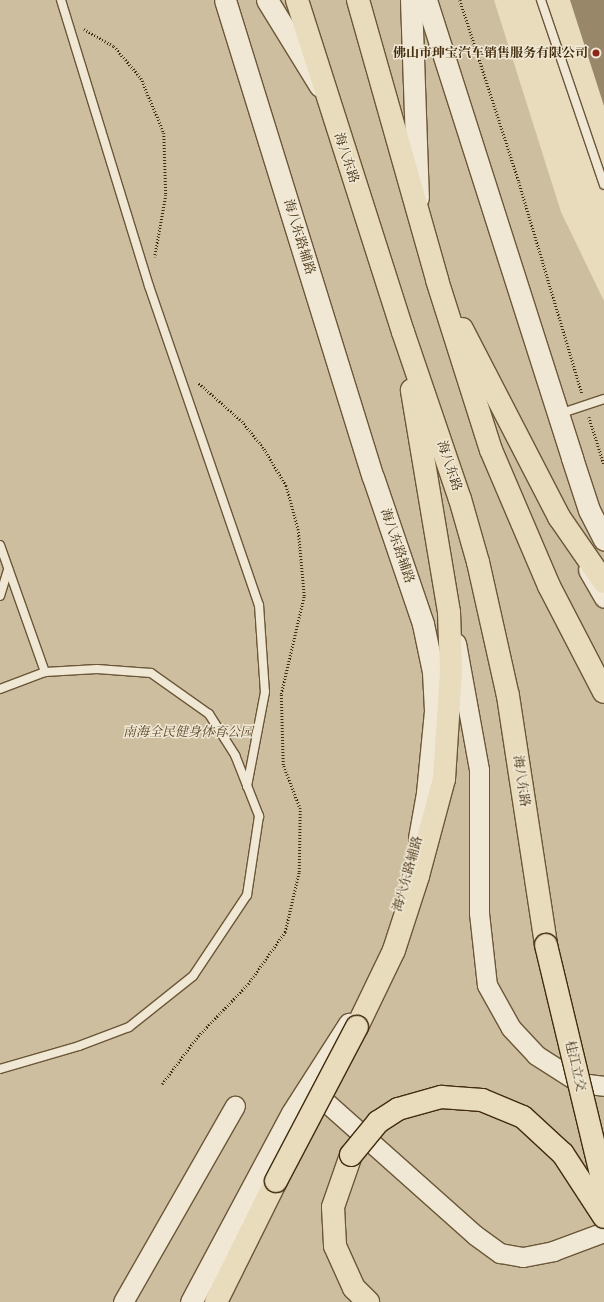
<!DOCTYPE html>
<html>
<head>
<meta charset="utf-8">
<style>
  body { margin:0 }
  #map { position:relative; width:604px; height:1302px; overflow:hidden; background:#e8dcbd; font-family:"Gentium Book Plus","Noto Serif SC",serif }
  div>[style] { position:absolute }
  .green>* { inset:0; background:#ccbe9f }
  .building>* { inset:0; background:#988768 }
  .path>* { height:2.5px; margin-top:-1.25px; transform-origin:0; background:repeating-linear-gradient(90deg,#412b0b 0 1px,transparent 0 3px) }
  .roads { filter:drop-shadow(1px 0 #6b5738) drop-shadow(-1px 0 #6b5738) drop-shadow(0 1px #6b5738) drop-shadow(0 -1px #6b5738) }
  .service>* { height:8px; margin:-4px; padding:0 4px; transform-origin:4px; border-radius:4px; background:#f0e8d4 }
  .tertiary>* { height:19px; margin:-9.5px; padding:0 9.5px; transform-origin:9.5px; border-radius:9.5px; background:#f0e8d4 }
  .secondary>* { height:21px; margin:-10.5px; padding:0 10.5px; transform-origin:10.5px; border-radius:10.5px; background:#f0e8d4 }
  .trunk>* { height:22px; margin:-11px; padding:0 11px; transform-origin:11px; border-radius:11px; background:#e8dcbd }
  .bridges { filter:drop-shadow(1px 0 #412b0b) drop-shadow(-1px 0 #412b0b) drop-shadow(0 1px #412b0b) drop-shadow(0 -1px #412b0b) }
  .trunk-bridge>* { height:22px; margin:-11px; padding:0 11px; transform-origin:11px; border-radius:11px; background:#e8dcbd }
  .dots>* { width:11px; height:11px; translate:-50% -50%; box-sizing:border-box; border:2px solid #f0e8d4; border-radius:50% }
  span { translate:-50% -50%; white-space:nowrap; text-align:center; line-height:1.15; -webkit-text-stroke:3px #f0e8d4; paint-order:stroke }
  .poi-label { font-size:13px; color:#412b0b; font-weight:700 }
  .right { translate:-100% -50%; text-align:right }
  .street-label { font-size:13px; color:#412b0b }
  .park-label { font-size:13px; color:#5d4829; font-style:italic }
</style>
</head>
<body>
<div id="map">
  <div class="green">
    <i style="clip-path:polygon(0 0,494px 0,561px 212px,604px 301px,604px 1302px,0 1302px)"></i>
  </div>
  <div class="building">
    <i style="clip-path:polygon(570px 0,604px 0,604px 106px)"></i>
  </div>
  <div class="path">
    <i style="left:460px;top:0;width:191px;rotate:72deg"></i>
    <i style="left:519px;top:182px;width:220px;rotate:73.4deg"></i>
    <i style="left:84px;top:29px;width:34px;rotate:30deg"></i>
    <i style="left:114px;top:46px;width:42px;rotate:49.8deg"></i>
    <i style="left:141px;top:78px;width:60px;rotate:67.3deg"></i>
    <i style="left:164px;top:133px;width:62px;rotate:88.2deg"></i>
    <i style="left:166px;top:195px;width:63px;rotate:100.1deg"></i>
    <i style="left:589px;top:417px;width:49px;rotate:72.3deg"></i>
    <i style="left:162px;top:1084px;width:60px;rotate:-53.1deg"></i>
    <i style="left:198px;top:1036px;width:72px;rotate:-46.1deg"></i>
    <i style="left:248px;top:984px;width:64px;rotate:-54.6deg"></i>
    <i style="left:285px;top:932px;width:62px;rotate:-76.9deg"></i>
    <i style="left:299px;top:872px;width:63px;rotate:-89.1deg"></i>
    <i style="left:300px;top:809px;width:47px;rotate:-111.1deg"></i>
    <i style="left:283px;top:765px;width:71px;rotate:-91.6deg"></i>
    <i style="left:281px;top:694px;width:101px;rotate:-76.8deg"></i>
    <i style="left:304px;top:596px;width:66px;rotate:-95.2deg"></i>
    <i style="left:298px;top:530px;width:46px;rotate:-105.3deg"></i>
    <i style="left:286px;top:486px;width:44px;rotate:-121.2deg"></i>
    <i style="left:263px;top:448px;width:36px;rotate:-129deg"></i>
    <i style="left:240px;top:420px;width:56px;rotate:-138.6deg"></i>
  </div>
  <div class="roads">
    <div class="service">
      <i style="left:61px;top:0;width:299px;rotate:72.9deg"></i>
      <i style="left:149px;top:286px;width:337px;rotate:71deg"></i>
      <i style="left:259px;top:605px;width:87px;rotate:86.1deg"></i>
      <i style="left:265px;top:692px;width:96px;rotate:100.8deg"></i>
      <i style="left:541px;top:0;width:195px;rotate:71.2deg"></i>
      <i style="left:559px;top:414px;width:47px;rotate:-18.4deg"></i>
      <i style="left:0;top:545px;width:135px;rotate:70.5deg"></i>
      <i style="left:0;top:596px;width:28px;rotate:-73deg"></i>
      <i style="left:0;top:689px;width:48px;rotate:-20.7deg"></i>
      <i style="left:45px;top:672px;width:52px;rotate:-3.3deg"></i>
      <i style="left:97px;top:669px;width:54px;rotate:4.2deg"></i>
      <i style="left:151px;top:673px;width:71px;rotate:35.3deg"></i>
      <i style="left:209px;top:714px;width:49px;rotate:57.6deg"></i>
      <i style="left:235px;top:755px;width:66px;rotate:68.5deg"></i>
      <i style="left:259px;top:816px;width:80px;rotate:98.6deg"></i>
      <i style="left:247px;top:895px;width:97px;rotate:123.7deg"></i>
      <i style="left:193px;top:976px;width:82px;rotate:141.4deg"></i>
      <i style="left:129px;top:1027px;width:53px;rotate:159.2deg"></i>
      <i style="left:79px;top:1046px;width:82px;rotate:163.8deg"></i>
    </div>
    <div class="tertiary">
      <i style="left:588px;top:570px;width:32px;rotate:60deg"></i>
      <i style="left:456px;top:643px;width:129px;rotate:79.7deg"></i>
      <i style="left:479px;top:770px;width:143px;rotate:90deg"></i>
      <i style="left:479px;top:913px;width:72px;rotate:83.7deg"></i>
      <i style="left:487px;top:985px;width:49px;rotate:60.8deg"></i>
      <i style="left:511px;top:1028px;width:37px;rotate:47deg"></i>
      <i style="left:536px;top:1055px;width:52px;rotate:32.5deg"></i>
      <i style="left:580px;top:1083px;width:24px;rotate:7deg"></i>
      <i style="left:310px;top:1088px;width:221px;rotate:41.7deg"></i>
      <i style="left:475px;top:1235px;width:31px;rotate:36deg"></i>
      <i style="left:500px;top:1253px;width:23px;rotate:10deg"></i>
      <i style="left:523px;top:1257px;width:31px;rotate:-11deg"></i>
      <i style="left:553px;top:1251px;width:54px;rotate:-20.4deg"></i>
      <i style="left:123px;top:1302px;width:226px;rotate:-60.3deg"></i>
    </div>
    <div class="secondary">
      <i style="left:225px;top:0;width:499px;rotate:72.8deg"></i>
      <i style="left:373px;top:477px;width:155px;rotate:71.2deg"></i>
      <i style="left:423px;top:624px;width:49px;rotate:78.2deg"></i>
      <i style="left:433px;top:672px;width:39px;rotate:87deg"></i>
      <i style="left:435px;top:711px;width:82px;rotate:95.6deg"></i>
      <i style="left:427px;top:793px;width:46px;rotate:100.1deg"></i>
      <i style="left:267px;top:0;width:101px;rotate:58.4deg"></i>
      <i style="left:411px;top:0;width:198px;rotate:88deg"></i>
      <i style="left:426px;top:0;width:481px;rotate:72.3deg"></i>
      <i style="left:572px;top:458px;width:55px;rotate:71.9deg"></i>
      <i style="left:589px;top:510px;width:33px;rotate:63deg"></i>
      <i style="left:191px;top:1302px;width:214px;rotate:-61.9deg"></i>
      <i style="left:292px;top:1113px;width:106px;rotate:-57.4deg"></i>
    </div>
    <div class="trunk">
      <i style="left:297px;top:0;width:349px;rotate:72.3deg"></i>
      <i style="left:403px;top:332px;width:176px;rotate:71.2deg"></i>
      <i style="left:460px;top:499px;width:66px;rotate:74.1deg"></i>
      <i style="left:478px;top:562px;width:137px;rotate:77.4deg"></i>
      <i style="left:508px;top:696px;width:252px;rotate:81.3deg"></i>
      <i style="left:358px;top:0;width:291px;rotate:74.2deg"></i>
      <i style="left:437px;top:280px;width:178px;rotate:72.4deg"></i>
      <i style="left:491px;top:450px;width:148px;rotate:66.9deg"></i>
      <i style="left:549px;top:586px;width:119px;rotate:62.6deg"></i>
      <i style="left:462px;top:329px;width:212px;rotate:62.7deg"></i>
      <i style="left:559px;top:517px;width:79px;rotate:55.3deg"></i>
      <i style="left:357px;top:1027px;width:85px;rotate:-64.3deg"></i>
      <i style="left:394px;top:950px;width:78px;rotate:-72deg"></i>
      <i style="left:418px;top:876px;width:100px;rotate:-75deg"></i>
      <i style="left:444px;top:779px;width:107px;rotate:-86.3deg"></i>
      <i style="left:451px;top:672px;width:60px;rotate:-91.9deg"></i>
      <i style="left:449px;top:612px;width:225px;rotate:-99.5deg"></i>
      <i style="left:351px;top:1155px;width:55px;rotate:109.1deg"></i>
      <i style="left:333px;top:1207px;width:39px;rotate:87deg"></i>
      <i style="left:335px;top:1246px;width:46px;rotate:65.7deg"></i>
      <i style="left:354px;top:1288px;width:20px;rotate:45deg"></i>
      <i style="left:216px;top:1302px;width:135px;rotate:-63.6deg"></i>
    </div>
  </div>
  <div class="bridges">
    <div class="trunk-bridge">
      <i style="left:546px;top:945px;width:249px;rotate:76.5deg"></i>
      <i style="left:351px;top:1155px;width:43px;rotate:-50.7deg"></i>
      <i style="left:378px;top:1122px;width:24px;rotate:-33deg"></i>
      <i style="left:398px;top:1109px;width:45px;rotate:-15.6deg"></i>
      <i style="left:441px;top:1097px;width:41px;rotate:4.2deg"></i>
      <i style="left:482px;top:1100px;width:44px;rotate:22.5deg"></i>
      <i style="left:523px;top:1117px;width:54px;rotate:42.8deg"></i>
      <i style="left:563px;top:1154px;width:75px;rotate:56.9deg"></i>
      <i style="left:276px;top:1181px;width:174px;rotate:-62.3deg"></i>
    </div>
  </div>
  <div class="dots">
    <i style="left:596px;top:53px;background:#8f2418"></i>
  </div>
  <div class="poi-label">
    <span class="right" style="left:588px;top:53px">佛山市珅宝汽车销售服务有限公司</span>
  </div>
  <div class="street-label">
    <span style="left:346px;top:158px;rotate:72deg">海八东路</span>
    <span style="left:299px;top:237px;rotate:73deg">海八东路辅路</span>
    <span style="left:449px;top:466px;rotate:72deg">海八东路</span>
    <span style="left:397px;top:546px;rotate:71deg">海八东路辅路</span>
    <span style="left:521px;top:781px;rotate:82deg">海八东路</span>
    <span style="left:408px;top:874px;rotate:-74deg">海八东路辅路</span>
    <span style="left:575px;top:1066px;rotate:77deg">桂江立交</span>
  </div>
  <div class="park-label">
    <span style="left:188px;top:732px">南海全民健身体育公园</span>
  </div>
</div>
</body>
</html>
